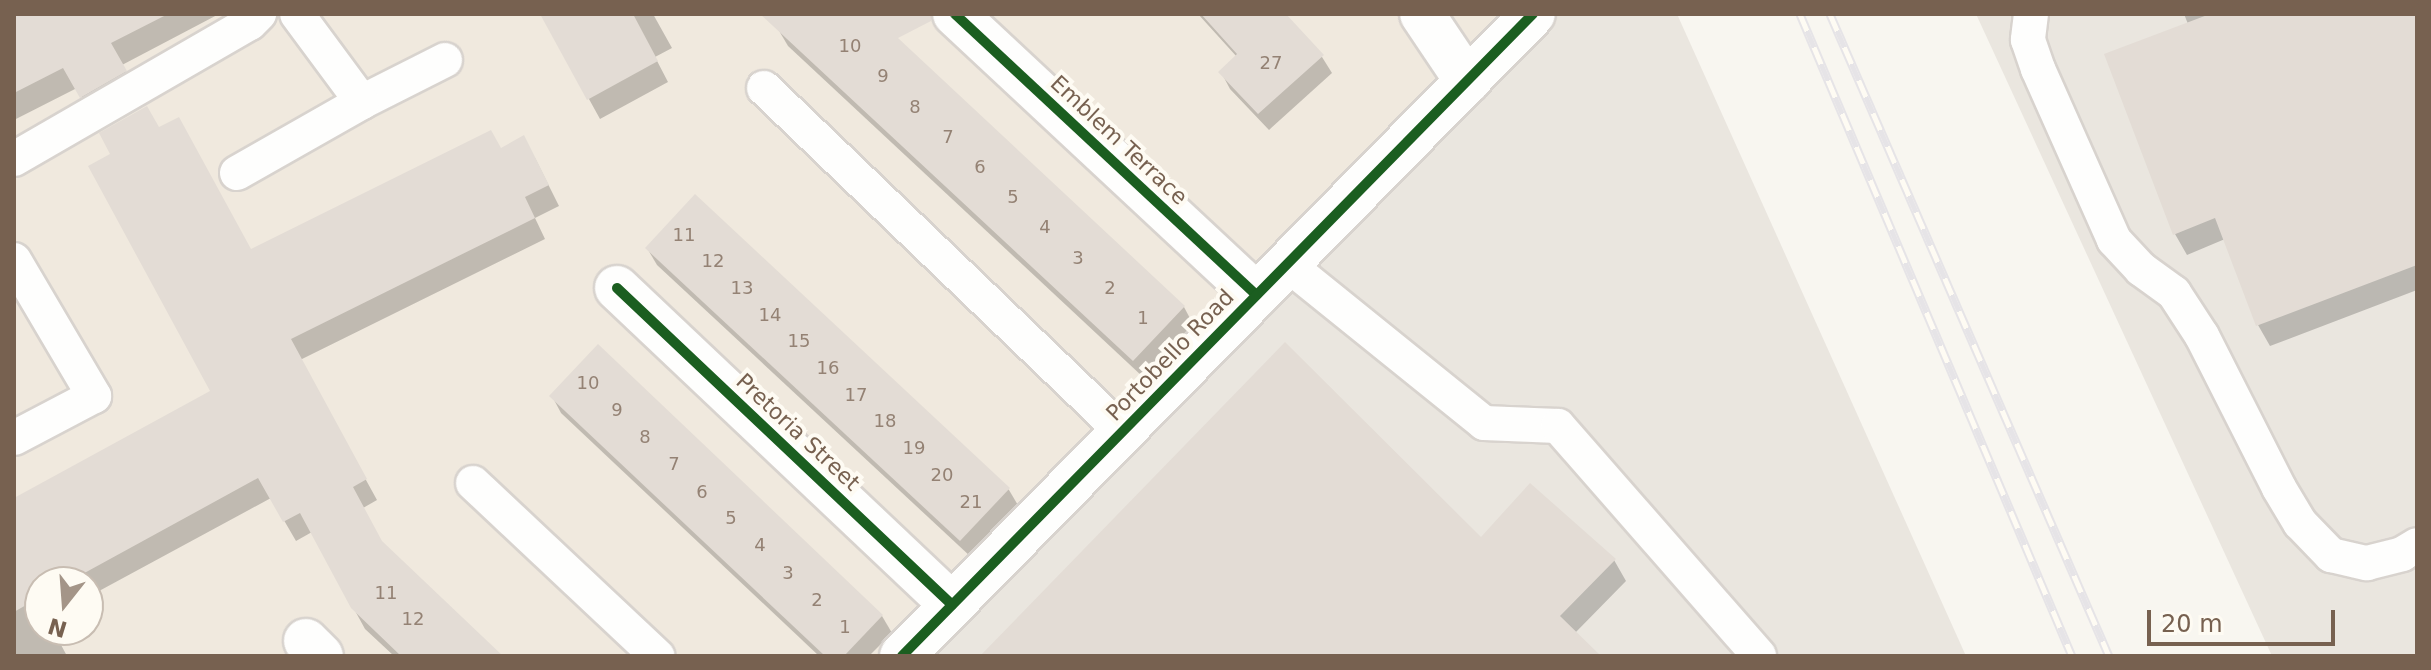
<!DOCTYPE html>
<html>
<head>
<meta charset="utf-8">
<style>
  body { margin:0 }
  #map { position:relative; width:2431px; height:670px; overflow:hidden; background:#f8f6f0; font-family:"DejaVu Sans",sans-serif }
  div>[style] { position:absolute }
  .residential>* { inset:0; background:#f0e9de }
  .industrial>* { inset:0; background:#eae6df }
  .shadow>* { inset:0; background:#0003 }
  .building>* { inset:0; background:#e3dcd5 }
  .roads { filter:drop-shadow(2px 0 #d8d3ce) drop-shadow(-2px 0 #d8d3ce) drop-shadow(0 2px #d8d3ce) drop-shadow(0 -2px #d8d3ce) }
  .service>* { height:34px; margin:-17px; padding:0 17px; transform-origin:17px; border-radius:17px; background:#fefefd }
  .minor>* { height:44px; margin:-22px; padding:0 22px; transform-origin:22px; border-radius:22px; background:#fefefd }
  .rail>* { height:9px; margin-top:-4.5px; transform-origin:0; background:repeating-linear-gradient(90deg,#fefbf3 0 18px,#e6e4e7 0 36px); box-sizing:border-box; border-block:2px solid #e6e4e7 }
  .cycleway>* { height:10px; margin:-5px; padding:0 5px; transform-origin:5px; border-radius:5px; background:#1b5e20 }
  span { translate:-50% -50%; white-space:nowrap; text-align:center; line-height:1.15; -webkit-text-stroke:8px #fefbf3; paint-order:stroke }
  .number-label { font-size:18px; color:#948274 }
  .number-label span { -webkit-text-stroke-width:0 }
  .street-label { font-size:22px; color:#776150 }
  .frame { position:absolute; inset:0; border:16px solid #776150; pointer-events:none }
  .north { position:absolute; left:24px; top:566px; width:80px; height:80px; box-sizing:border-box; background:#fefbf3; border:2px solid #c8bdb2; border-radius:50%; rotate:197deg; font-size:22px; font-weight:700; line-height:32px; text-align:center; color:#776150 }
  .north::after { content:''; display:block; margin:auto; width:28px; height:36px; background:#a49588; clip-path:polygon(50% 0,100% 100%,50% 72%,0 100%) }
  .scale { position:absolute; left:2147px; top:610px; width:188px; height:36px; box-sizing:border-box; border:4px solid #776150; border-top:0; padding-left:10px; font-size:24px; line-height:28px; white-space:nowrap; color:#776150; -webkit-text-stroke:6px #fefbf3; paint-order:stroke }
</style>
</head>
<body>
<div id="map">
  <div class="residential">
    <i style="clip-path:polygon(evenodd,14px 14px,1533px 14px,902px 656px,14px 656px,14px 14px,40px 582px,88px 582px,88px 630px,40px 630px,40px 582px)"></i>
  </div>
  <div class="industrial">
    <i style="clip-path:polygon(1533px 14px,1677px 14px,1966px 656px,902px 656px)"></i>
    <i style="clip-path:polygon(1976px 14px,2417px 14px,2417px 656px,2272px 656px)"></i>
  </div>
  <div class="shadow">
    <i style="clip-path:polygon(14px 14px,219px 14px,122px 65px,137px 92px,94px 118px,77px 88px,14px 120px)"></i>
    <i style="clip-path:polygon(542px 14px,653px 14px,672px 48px,655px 57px,668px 82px,600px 119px)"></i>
    <i style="clip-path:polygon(792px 14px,869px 14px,1184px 307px,1193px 324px,1143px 377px,788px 46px,778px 29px)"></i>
    <i style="clip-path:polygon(1198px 14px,1283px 14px,1322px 57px,1332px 73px,1269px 130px,1230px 89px,1221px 72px,1237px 57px)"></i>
    <i style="clip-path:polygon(2184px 14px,2417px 14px,2417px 290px,2270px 346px,2258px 325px,2225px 239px,2187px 255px,2175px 234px,2188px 24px)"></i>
    <i style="clip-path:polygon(158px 129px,251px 251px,501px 150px,535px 158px,559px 206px,535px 218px,545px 239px,300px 360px,377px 500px,363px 508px,383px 545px,499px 656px,394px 656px,365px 629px,312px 532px,296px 541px,271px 498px,88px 597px,88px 582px,40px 582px,40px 630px,53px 630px,67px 656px,14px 656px,14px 500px,213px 392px)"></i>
    <i style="clip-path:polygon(695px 197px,1009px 490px,1019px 507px,971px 557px,657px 265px,647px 248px)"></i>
    <i style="clip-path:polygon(552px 396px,882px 616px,892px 633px,869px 656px,819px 656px,561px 413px)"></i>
    <i style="clip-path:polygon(1482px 540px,1614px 560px,1626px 581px,1575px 633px,1598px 656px,983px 656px)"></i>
  </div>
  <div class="building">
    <i style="clip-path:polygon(14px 14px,168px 14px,111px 43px,127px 71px,80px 98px,63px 68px,14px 93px)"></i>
    <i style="clip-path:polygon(540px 14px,633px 14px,658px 61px,587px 100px)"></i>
    <i style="clip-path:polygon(760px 14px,931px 14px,931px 21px,898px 38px,1185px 306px,1133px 361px)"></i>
    <i style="clip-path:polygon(1201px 14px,1286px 14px,1324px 55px,1258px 114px,1218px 72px,1237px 54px)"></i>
    <i style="clip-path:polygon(2210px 14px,2417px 14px,2417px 265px,2256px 326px,2215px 218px,2173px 235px,2104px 54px)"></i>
    <i style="clip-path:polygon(147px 106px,159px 127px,179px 117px,251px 249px,491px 130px,501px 148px,524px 135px,549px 185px,525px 197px,535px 218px,291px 339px,367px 479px,353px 487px,382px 541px,503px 656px,401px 656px,351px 608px,300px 513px,283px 522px,258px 478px,68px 582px,40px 582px,40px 597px,14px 612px,14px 498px,210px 391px,88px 166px,110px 154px,99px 133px)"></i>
    <i style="clip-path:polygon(695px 194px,1010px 488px,960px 541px,645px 248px)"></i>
    <i style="clip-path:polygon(1285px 342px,1481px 537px,1530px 483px,1616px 559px,1560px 616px,1601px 656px,980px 656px)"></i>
    <i style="clip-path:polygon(598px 344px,883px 615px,844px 656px,825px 656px,549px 396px)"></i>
  </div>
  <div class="roads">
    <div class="service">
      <i style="left:2031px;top:14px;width:26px;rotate:97deg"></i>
      <i style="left:2028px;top:40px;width:31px;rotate:71deg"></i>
      <i style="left:2038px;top:69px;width:187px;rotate:66deg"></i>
      <i style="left:2114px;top:240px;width:40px;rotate:47deg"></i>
      <i style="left:2141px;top:269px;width:41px;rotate:36deg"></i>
      <i style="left:2174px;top:293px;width:51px;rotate:56.9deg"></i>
      <i style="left:2202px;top:336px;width:170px;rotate:63.1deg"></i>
      <i style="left:2279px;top:488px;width:41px;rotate:59deg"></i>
      <i style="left:2300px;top:523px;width:45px;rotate:45.9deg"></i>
      <i style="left:2331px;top:555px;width:37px;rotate:13deg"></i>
      <i style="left:2367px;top:563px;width:36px;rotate:-14deg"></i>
      <i style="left:2402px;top:554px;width:17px;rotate:-31deg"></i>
      <i style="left:764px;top:88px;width:497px;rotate:43.8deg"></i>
      <i style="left:362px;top:102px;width:93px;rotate:-26.8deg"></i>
      <i style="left:14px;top:159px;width:272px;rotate:-30deg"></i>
      <i style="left:250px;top:23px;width:13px;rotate:-45deg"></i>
      <i style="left:237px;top:173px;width:144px;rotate:-29.6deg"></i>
      <i style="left:362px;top:102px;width:109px;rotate:-126.5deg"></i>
      <i style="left:14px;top:260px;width:158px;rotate:59.5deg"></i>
      <i style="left:94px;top:396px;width:90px;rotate:152.3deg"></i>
      <i style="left:1287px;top:264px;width:253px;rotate:38.9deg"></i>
      <i style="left:1484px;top:423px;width:74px;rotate:2.3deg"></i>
      <i style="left:1558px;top:426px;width:305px;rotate:48.8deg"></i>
      <i style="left:473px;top:483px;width:253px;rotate:43.2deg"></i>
    </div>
    <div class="minor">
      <i style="left:955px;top:14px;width:412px;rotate:43deg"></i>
      <i style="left:1422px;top:14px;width:81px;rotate:56.1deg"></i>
      <i style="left:617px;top:288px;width:461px;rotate:43.4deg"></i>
      <i style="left:306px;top:641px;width:21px;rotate:45deg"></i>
      <i style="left:902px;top:656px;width:900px;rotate:-45.5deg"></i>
    </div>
  </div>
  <div class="rail">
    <i style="left:1800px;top:14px;width:697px;rotate:67.04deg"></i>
    <i style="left:1830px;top:14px;width:700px;rotate:66.51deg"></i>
  </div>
  <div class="cycleway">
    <i style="left:955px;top:14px;width:412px;rotate:43deg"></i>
    <i style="left:617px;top:288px;width:461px;rotate:43.4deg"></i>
    <i style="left:902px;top:656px;width:900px;rotate:-45.5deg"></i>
  </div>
  <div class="number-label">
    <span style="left:850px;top:46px">10</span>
    <span style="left:1271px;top:63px">27</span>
    <span style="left:883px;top:76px">9</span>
    <span style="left:915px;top:107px">8</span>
    <span style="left:948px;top:137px">7</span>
    <span style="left:980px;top:167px">6</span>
    <span style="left:1013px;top:197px">5</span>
    <span style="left:1045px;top:227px">4</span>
    <span style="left:684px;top:235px">11</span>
    <span style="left:1078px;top:258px">3</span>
    <span style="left:713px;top:261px">12</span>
    <span style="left:742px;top:288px">13</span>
    <span style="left:1110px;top:288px">2</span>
    <span style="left:770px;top:315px">14</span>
    <span style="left:1143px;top:318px">1</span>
    <span style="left:799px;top:341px">15</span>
    <span style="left:828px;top:368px">16</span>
    <span style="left:588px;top:383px">10</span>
    <span style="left:856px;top:395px">17</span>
    <span style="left:617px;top:410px">9</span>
    <span style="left:885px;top:421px">18</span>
    <span style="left:645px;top:437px">8</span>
    <span style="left:914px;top:448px">19</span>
    <span style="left:674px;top:464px">7</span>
    <span style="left:942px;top:475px">20</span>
    <span style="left:702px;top:492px">6</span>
    <span style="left:971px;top:502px">21</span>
    <span style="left:731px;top:518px">5</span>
    <span style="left:760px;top:545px">4</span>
    <span style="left:788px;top:573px">3</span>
    <span style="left:386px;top:593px">11</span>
    <span style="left:817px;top:600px">2</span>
    <span style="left:413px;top:619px">12</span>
    <span style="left:845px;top:627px">1</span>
  </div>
  <div class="street-label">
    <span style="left:1119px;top:140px;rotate:43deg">Emblem Terrace</span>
    <span style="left:1170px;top:355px;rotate:-46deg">Portobello Road</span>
    <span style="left:798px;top:432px;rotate:43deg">Pretoria Street</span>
  </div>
  <div class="frame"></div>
  <div class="north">N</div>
  <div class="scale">20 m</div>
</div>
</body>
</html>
